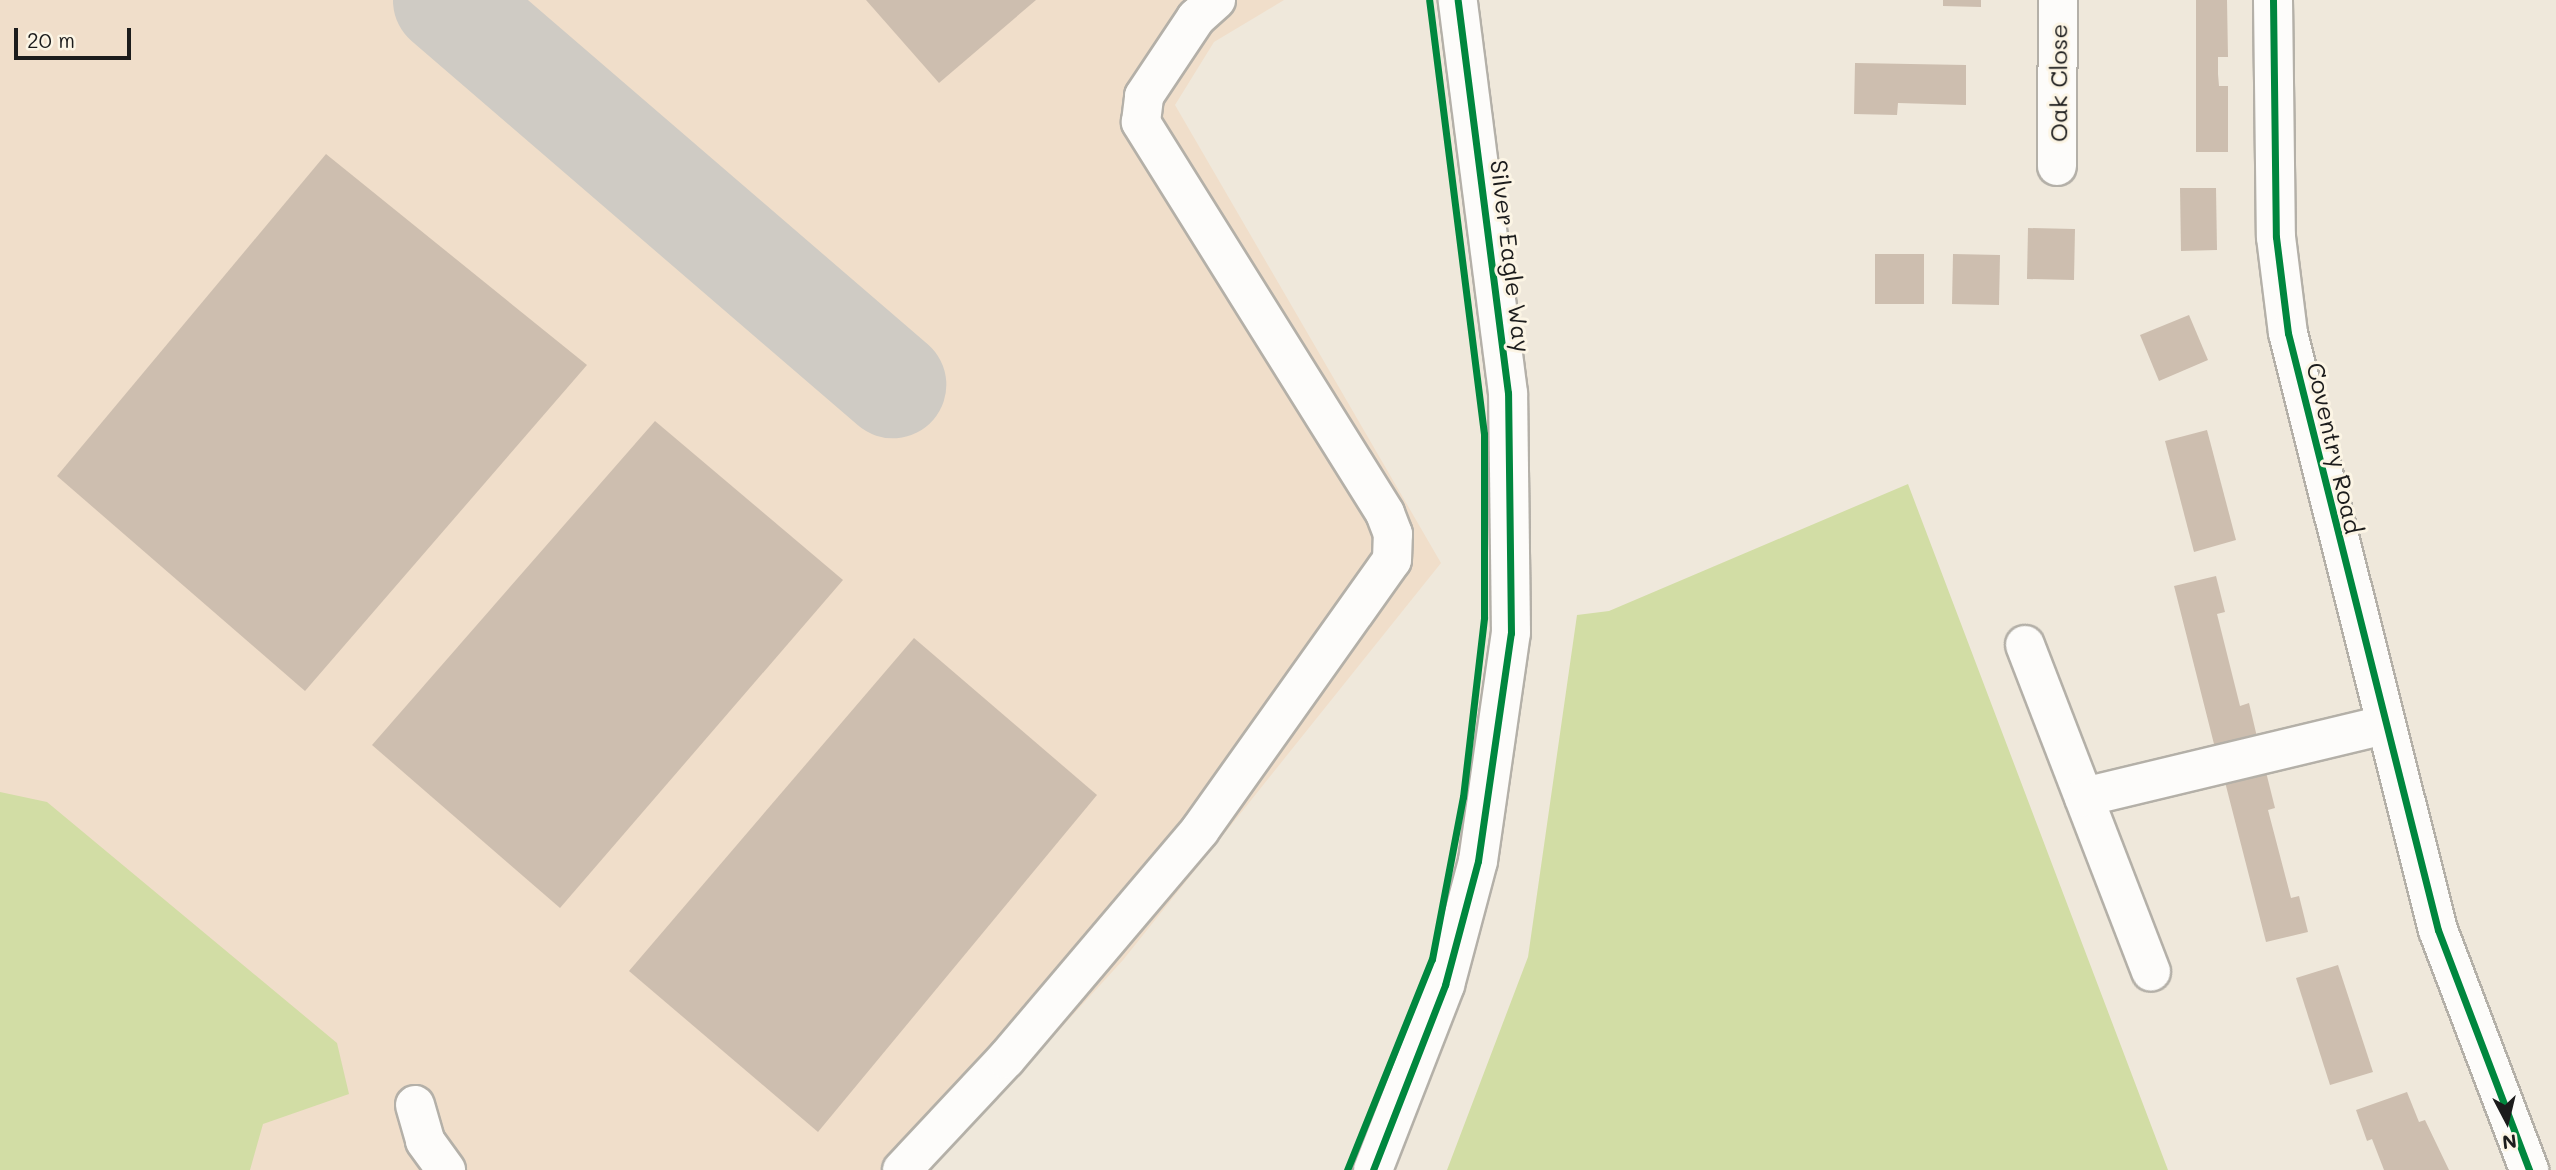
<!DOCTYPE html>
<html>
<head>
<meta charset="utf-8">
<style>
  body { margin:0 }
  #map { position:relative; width:2556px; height:1170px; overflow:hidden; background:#efe8db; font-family:Mali,sans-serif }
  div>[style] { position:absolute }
  .built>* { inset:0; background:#f0deca }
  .green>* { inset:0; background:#d2dda5 }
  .taxiway>* { height:107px; margin:-53.5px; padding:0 53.5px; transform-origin:53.5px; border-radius:53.5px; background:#cfcbc4 }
  .building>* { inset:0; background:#cdbeaf }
  .roads { filter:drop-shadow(2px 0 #b4b0a8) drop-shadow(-2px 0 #b4b0a8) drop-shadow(0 2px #b4b0a8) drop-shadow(0 -2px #b4b0a8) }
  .minor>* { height:38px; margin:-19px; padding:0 19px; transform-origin:19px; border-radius:19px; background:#fdfcfa }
  .cycleway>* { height:7px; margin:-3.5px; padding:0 3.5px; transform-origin:3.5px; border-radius:3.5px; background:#00873e }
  span { translate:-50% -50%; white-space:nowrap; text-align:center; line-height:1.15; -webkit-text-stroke:6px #fcf5e5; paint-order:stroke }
  .street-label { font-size:24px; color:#1c1c1c }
  .north { position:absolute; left:2472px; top:1086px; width:70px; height:70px; -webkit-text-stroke:5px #fcf5e5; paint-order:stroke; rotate:173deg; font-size:19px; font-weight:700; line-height:28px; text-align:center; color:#1c1c1c }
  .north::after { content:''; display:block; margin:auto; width:24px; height:32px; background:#1c1c1c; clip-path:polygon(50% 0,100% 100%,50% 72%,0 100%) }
  .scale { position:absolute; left:14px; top:28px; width:117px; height:32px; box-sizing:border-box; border:4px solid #1c1c1c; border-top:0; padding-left:9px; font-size:21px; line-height:24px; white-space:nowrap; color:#1c1c1c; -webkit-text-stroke:5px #fcf5e5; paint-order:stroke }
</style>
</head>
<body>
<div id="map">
  <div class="built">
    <i style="clip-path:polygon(0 0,1284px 0,1214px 42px,1175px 105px,1441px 563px,1123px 960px,931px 1170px,0 1170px)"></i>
  </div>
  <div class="green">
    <i style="clip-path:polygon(1908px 484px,2168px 1170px,1447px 1170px,1528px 957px,1577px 615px,1609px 611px)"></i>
    <i style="clip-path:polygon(0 792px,47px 802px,337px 1043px,349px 1094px,263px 1124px,250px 1170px,0 1170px)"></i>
  </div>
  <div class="taxiway">
    <i style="left:446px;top:0;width:589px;rotate:40.73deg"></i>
  </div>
  <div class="building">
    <i style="clip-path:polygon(866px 0,1036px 0,939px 83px)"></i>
    <i style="clip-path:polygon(1943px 0,1981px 0,1981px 7px,1943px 6px)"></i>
    <i style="clip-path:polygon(2196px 0,2227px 0,2228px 57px,2218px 57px,2218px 74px,2219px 86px,2228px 86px,2228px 152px,2196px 152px)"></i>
    <i style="clip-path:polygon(1855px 63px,1966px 65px,1966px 105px,1898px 103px,1897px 115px,1854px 114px)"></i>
    <i style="clip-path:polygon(326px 154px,587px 365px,305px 691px,57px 476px)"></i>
    <i style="clip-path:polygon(2180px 188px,2216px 188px,2217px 250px,2181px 251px)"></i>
    <i style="clip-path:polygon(2028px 228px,2075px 229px,2074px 280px,2027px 279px)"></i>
    <i style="clip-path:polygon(1875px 254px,1924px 254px,1924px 304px,1875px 304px)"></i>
    <i style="clip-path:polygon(1953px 254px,2000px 255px,1999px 305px,1952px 304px)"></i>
    <i style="clip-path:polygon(2189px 315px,2208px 360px,2159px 381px,2140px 335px)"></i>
    <i style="clip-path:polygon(655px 421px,843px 580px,560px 908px,372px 745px)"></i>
    <i style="clip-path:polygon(2207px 430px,2236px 540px,2194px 552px,2165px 441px)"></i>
    <i style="clip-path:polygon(2216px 576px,2225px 612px,2217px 614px,2240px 706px,2249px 703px,2257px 737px,2215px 748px,2174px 586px)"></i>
    <i style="clip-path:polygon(914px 638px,1097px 795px,818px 1132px,629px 971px)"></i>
    <i style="clip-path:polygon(2266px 772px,2275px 808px,2268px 810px,2291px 898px,2299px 896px,2308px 932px,2266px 942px,2225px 782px)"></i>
    <i style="clip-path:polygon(2338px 965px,2373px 1072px,2330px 1085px,2296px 978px)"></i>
    <i style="clip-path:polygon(2407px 1092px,2419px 1122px,2425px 1120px,2449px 1170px,2384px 1170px,2372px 1139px,2367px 1141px,2356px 1110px)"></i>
  </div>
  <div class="roads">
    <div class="minor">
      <i style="left:2273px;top:0;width:237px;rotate:89.3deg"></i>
      <i style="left:2276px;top:237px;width:97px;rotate:82.9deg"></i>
      <i style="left:2288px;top:333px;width:616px;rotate:75.9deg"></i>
      <i style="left:2438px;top:930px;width:257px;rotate:69.2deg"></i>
      <i style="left:2057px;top:166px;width:166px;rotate:-89.7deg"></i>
      <i style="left:2025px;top:645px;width:350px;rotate:68.9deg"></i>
      <i style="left:2084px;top:797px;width:308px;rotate:-13.5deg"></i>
      <i style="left:415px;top:1105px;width:37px;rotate:74deg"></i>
      <i style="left:425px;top:1141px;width:36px;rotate:54deg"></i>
      <i style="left:902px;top:1170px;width:152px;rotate:-46.9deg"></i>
      <i style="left:1006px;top:1059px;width:300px;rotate:-49.7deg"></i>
      <i style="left:1200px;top:830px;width:331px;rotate:-54.6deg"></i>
      <i style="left:1392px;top:560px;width:26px;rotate:-88deg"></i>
      <i style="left:1393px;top:534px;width:22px;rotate:-111deg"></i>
      <i style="left:1385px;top:513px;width:461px;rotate:-122deg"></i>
      <i style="left:1141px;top:122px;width:26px;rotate:-83deg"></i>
      <i style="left:1144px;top:96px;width:94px;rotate:-56.3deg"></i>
      <i style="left:1196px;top:18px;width:27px;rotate:-42deg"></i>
      <i style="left:1373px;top:1170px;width:199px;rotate:-68.7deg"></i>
      <i style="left:1445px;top:985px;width:128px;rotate:-75.1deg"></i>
      <i style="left:1478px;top:861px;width:230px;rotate:-81.8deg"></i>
      <i style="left:1511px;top:633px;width:240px;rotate:-90.7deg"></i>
      <i style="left:1508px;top:393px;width:396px;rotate:-97.3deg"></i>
    </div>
  </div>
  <div class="cycleway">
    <i style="left:2273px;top:0;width:237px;rotate:89.3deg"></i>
    <i style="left:2276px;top:237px;width:97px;rotate:82.9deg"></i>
    <i style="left:2288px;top:333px;width:616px;rotate:75.9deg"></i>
    <i style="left:2438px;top:930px;width:257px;rotate:69.2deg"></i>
    <i style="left:1347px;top:1170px;width:227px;rotate:-68.1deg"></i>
    <i style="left:1432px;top:959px;width:165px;rotate:-79.2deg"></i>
    <i style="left:1463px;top:797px;width:181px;rotate:-83.3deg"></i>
    <i style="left:1484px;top:617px;width:183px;rotate:-90deg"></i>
    <i style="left:1484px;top:434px;width:437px;rotate:-97.2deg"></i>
    <i style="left:1373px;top:1170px;width:199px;rotate:-68.7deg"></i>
    <i style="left:1445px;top:985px;width:128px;rotate:-75.1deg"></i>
    <i style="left:1478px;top:861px;width:230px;rotate:-81.8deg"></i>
    <i style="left:1511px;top:633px;width:240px;rotate:-90.7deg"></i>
    <i style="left:1508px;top:393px;width:396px;rotate:-97.3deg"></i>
  </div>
  <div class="street-label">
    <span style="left:2058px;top:83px;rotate:-90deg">Oak Close</span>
    <span style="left:1511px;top:256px;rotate:83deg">Silver Eagle Way</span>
    <span style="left:2335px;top:448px;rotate:77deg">Coventry Road</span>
  </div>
  <div class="north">N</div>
  <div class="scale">20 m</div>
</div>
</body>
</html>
